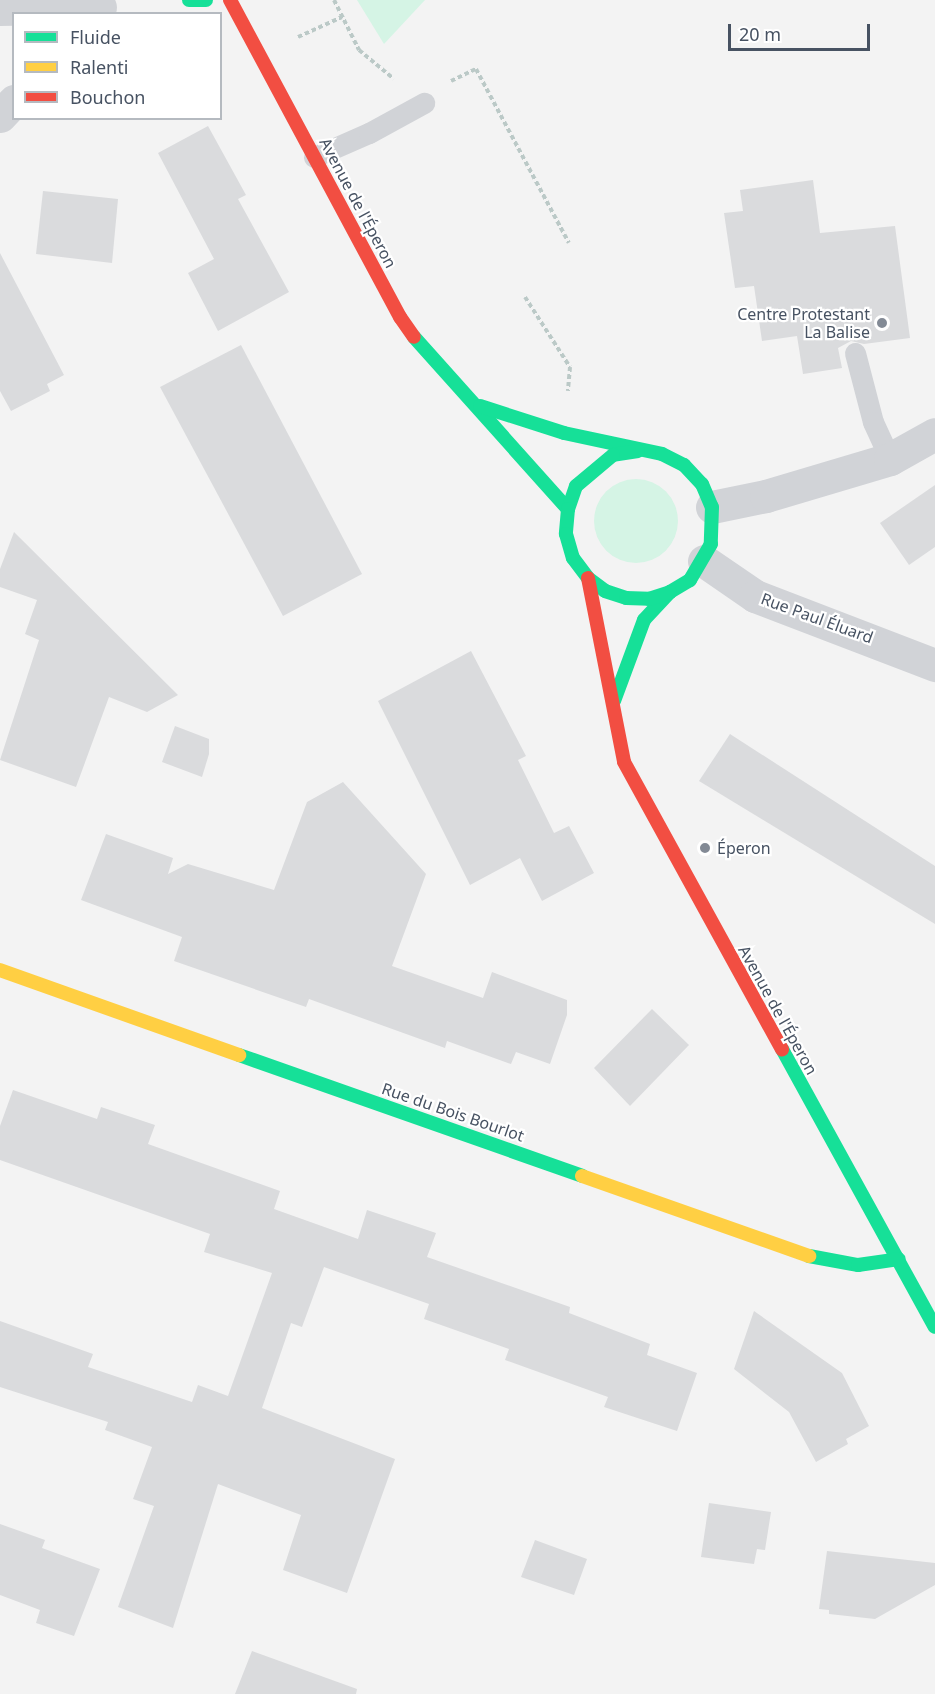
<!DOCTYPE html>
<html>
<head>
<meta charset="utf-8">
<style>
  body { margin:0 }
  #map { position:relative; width:935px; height:1694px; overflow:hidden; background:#f3f3f3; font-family:"Noto Sans",sans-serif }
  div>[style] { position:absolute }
  .green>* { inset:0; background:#d5f4e5 }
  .round { border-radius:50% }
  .building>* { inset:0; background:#dadbdd }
  .path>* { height:4px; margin-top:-2px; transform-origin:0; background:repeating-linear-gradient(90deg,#bbc9c7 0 4.5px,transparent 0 7.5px) }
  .lane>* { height:21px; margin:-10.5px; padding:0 10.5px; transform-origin:10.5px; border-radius:10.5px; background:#d1d3d7 }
  .street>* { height:33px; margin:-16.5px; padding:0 16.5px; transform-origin:16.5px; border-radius:16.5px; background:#d1d3d7 }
  .fast>* { height:14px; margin:-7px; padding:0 7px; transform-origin:7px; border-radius:7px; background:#16e098 }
  .slow>* { height:14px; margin:-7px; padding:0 7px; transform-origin:7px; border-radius:7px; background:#ffcf43 }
  .jam>* { height:14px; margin:-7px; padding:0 7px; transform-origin:7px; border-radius:7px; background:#f24e42 }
  .dots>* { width:16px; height:16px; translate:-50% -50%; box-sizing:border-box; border:3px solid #fff; border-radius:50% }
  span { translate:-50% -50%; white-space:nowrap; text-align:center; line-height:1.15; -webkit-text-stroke:4.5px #fff; paint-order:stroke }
  .street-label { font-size:16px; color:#475262 }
  .poi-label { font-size:16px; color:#475262 }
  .right { translate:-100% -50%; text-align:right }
  .left { translate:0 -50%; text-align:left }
  .legend { position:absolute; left:12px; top:12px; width:210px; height:108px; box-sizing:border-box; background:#fff; border:2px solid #b5bac0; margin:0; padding:8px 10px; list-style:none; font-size:18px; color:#475262 }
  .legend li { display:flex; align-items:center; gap:12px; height:30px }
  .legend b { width:30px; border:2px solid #b5bac0 }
  .scale { position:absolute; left:728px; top:24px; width:142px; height:27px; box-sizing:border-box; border:3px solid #475262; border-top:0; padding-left:8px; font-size:18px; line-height:21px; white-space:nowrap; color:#475262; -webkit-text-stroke:4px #fff; paint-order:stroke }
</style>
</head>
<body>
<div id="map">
  <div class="green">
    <i style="clip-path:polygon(357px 0,425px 0,384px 44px)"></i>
    <i class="round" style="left:594px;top:479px;width:84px;height:84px"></i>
  </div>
  <div class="building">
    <i style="clip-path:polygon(208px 126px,246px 195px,238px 199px,289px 292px,218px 331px,188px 273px,214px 259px,158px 153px)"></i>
    <i style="clip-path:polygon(813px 180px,820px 233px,895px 226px,910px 338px,864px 344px,851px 341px,838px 348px,842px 368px,803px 374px,797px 336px,762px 341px,754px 286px,735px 288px,724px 213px,743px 211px,740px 190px)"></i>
    <i style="clip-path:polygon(43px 191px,118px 199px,112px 263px,36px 254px)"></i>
    <i style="clip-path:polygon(0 253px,64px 375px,47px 384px,50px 391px,11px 411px,0 391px)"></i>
    <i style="clip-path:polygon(241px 345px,362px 574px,283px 616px,160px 387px)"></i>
    <i style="clip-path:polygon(935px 485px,935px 547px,909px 565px,880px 523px)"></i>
    <i style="clip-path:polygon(14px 532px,178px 695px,147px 712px,109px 697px,76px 787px,0 760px,39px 640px,25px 634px,37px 600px,0 587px,0 569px)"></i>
    <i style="clip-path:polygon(471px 651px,526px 756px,518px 760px,554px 833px,569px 826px,594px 873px,542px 901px,520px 858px,470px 885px,378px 701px)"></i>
    <i style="clip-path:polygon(175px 726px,209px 739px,209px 754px,202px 777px,162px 762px)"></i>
    <i style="clip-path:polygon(730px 734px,935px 866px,935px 924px,699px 781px)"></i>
    <i style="clip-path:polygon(343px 782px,426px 874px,392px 966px,483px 998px,492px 972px,567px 1000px,567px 1015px,550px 1064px,516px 1052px,511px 1064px,447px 1041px,445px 1048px,309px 999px,306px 1007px,174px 961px,182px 937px,81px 900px,106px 834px,173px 858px,168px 874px,188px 864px,274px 890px,307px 802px)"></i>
    <i style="clip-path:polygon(652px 1009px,689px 1045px,630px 1106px,594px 1068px)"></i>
    <i style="clip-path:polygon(13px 1090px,97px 1119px,101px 1107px,155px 1125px,148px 1144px,280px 1191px,274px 1209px,358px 1239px,367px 1210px,436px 1233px,427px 1257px,570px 1307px,569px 1313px,650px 1344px,647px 1355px,697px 1373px,677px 1431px,604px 1407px,608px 1397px,505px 1360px,509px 1349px,424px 1319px,429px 1304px,324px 1267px,302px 1327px,291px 1323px,262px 1408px,395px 1459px,347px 1593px,283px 1570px,301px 1515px,218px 1484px,173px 1628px,118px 1607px,154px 1506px,133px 1499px,152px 1447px,105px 1430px,108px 1422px,0 1387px,0 1321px,93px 1354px,88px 1367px,192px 1402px,198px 1385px,228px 1396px,272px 1273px,204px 1252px,210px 1234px,0 1160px,0 1126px)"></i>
    <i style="clip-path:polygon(754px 1311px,842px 1373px,869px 1426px,846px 1439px,848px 1444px,816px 1462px,789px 1412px,734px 1369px)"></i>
    <i style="clip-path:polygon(709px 1503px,771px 1512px,765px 1550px,757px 1549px,754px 1564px,701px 1557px)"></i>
    <i style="clip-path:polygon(0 1524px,45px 1540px,42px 1548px,100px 1569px,74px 1636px,36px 1623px,40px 1610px,0 1595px)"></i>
    <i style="clip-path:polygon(535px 1540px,587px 1559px,574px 1595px,521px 1577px)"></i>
    <i style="clip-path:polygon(827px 1551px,935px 1563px,935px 1585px,875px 1619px,829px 1614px,829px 1610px,819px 1609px)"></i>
    <i style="clip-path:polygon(252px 1651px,357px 1689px,356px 1694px,235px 1694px)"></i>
  </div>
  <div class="path">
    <i style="left:334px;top:0;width:56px;rotate:63.4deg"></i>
    <i style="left:359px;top:50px;width:45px;rotate:39.6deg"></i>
    <i style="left:298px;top:37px;width:48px;rotate:-24.4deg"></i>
    <i style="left:451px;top:81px;width:28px;rotate:-26deg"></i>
    <i style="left:476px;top:69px;width:197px;rotate:61.9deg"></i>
    <i style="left:525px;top:297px;width:83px;rotate:57.3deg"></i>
    <i style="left:570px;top:367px;width:24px;rotate:95deg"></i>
  </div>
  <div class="lane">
    <i style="left:314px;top:157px;width:60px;rotate:-23.6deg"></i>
    <i style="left:369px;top:133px;width:63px;rotate:-28.6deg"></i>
    <i style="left:855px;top:353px;width:71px;rotate:75.4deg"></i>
    <i style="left:873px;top:422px;width:41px;rotate:65.3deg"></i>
  </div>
  <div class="street">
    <i style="left:0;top:9px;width:100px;rotate:-1.1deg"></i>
    <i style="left:0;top:116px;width:21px;rotate:-47deg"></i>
    <i style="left:712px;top:507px;width:55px;rotate:-11.5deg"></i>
    <i style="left:766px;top:496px;width:129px;rotate:-16.6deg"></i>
    <i style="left:890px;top:459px;width:51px;rotate:-29.1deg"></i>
    <i style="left:704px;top:561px;width:62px;rotate:34.5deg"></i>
    <i style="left:755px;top:596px;width:193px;rotate:21deg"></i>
  </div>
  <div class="fast">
    <i style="left:189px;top:0;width:17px"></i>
    <i style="left:414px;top:337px;width:231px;rotate:48.2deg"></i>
    <i style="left:480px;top:406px;width:88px;rotate:17.8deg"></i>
    <i style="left:564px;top:433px;width:100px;rotate:12.1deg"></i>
    <i style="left:662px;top:454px;width:25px;rotate:27deg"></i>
    <i style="left:684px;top:465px;width:26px;rotate:47deg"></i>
    <i style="left:702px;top:484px;width:25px;rotate:67deg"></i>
    <i style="left:712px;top:507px;width:37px;rotate:92deg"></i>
    <i style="left:711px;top:544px;width:42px;rotate:120.3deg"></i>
    <i style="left:690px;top:580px;width:23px;rotate:149deg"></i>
    <i style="left:670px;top:592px;width:38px;rotate:133deg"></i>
    <i style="left:644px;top:620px;width:86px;rotate:110.3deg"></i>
    <i style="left:638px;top:451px;width:25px;rotate:171deg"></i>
    <i style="left:613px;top:455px;width:48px;rotate:140deg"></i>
    <i style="left:576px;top:486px;width:24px;rotate:109deg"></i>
    <i style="left:568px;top:509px;width:25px;rotate:95deg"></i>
    <i style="left:566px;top:534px;width:25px;rotate:74deg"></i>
    <i style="left:573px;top:558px;width:25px;rotate:53deg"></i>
    <i style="left:588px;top:578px;width:21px;rotate:37deg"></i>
    <i style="left:605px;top:591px;width:22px;rotate:18deg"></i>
    <i style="left:626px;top:598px;width:23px;rotate:2deg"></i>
    <i style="left:649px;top:599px;width:22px;rotate:-18deg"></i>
    <i style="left:782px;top:1049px;width:317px;rotate:61.2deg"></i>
    <i style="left:239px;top:1055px;width:364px;rotate:19.4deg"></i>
    <i style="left:809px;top:1256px;width:50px;rotate:10.4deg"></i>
    <i style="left:858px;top:1265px;width:41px;rotate:-8.3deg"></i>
  </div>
  <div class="slow">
    <i style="left:0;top:970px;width:254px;rotate:19.6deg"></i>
    <i style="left:582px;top:1176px;width:241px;rotate:19.4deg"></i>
  </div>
  <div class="jam">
    <i style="left:230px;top:0;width:360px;rotate:61.8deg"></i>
    <i style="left:400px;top:317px;width:24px;rotate:55deg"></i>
    <i style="left:588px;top:578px;width:187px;rotate:78.9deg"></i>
    <i style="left:624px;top:762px;width:328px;rotate:61.2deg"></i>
  </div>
  <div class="dots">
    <i style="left:882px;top:323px;background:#838a95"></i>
    <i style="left:705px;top:848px;background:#838a95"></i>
  </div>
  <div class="street-label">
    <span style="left:358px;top:203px;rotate:62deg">Avenue de l'Éperon</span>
    <span style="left:817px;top:618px;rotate:20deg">Rue Paul Éluard</span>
    <span style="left:778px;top:1010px;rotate:61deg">Avenue de l'Éperon</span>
    <span style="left:453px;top:1112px;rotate:19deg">Rue du Bois Bourlot</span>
  </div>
  <div class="poi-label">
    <span class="right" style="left:870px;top:323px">Centre Protestant<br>La Balise</span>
    <span class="left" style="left:717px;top:848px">Éperon</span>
  </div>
  <ul class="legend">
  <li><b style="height:8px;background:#16e098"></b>Fluide</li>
  <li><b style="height:8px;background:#ffcf43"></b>Ralenti</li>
  <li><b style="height:8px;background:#f24e42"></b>Bouchon</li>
  </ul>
  <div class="scale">20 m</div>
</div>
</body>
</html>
